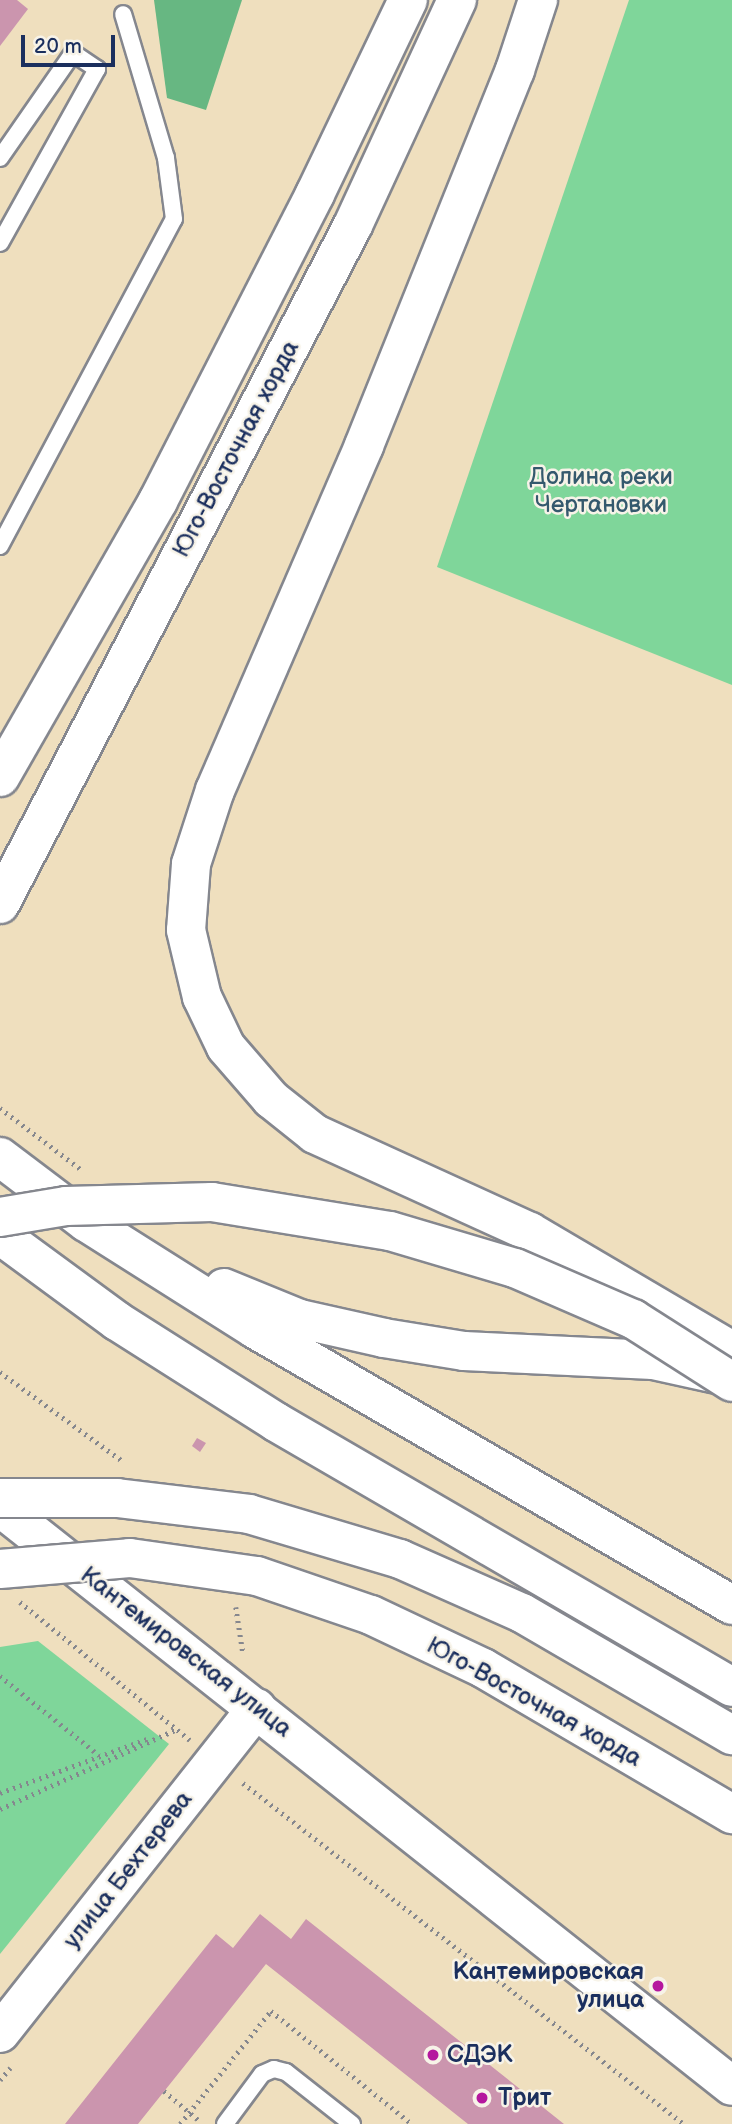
<!DOCTYPE html>
<html>
<head>
<meta charset="utf-8">
<style>
  body { margin:0 }
  #map { position:relative; width:732px; height:2124px; overflow:hidden; background:#efdfbe; font-family:"Balsamiq Sans",sans-serif }
  div>[style] { position:absolute }
  .green>* { inset:0; background:#7fd69a }
  .forest>* { inset:0; background:#67b782 }
  .building>* { inset:0; background:#cb95ae }
  .path>* { height:4.5px; margin-top:-2.25px; transform-origin:0; background:repeating-linear-gradient(90deg,#85878e 0 2px,transparent 0 7px) }
  .roads { filter:drop-shadow(2px 0 #85878e) drop-shadow(-2px 0 #85878e) drop-shadow(0 2px #85878e) drop-shadow(0 -2px #85878e) }
  .lane>* { height:16px; margin:-8px; padding:0 8px; transform-origin:8px; border-radius:8px; background:#fff }
  .secondary>* { height:38px; margin:-19px; padding:0 19px; transform-origin:19px; border-radius:19px; background:#fff }
  .bridges { filter:drop-shadow(2px 0 #85878e) drop-shadow(-2px 0 #85878e) drop-shadow(0 2px #85878e) drop-shadow(0 -2px #85878e) }
  .secondary-bridge>* { height:38px; margin:-19px; padding:0 19px; transform-origin:19px; border-radius:19px; background:#fff }
  .primary-bridge>* { height:38px; margin:-19px; padding:0 19px; transform-origin:19px; border-radius:19px; background:#fff }
  .dots>* { width:19px; height:19px; translate:-50% -50%; box-sizing:border-box; border:4px solid #f7f3e8; border-radius:50% }
  span { translate:-50% -50%; white-space:nowrap; text-align:center; line-height:1.15; -webkit-text-stroke:5px #f7f3e8; paint-order:stroke }
  .street-label { font-size:24px; color:#1b2f5e }
  .park-label { font-size:24px; color:#34596d }
  .poi-label { font-size:24px; color:#1b2f5e; font-weight:700 }
  .right { translate:-100% -50%; text-align:right }
  .left { translate:0 -50%; text-align:left }
  .scale { position:absolute; left:21px; top:35px; width:94px; height:32px; box-sizing:border-box; border:4px solid #1b2f5e; border-top:0; padding-left:9px; font-size:21px; line-height:24px; white-space:nowrap; color:#1b2f5e; -webkit-text-stroke:5px #f7f3e8; paint-order:stroke }
</style>
</head>
<body>
<div id="map">
  <div class="green">
    <i style="clip-path:polygon(629px 0,732px 0,732px 685px,437px 567px)"></i>
    <i style="clip-path:polygon(38px 1641px,169px 1744px,0 1954px,0 1647px)"></i>
  </div>
  <div class="forest">
    <i style="clip-path:polygon(154px 0,242px 0,206px 110px,167px 98px)"></i>
  </div>
  <div class="building">
    <i style="clip-path:polygon(0 0,17px 0,28px 9px,0 46px)"></i>
    <i style="clip-path:polygon(197px 1438px,206px 1443px,200px 1452px,192px 1446px)"></i>
    <i style="clip-path:polygon(260px 1914px,291px 1939px,306px 1919px,564px 2124px,468px 2124px,266px 1964px,138px 2124px,65px 2124px,216px 1934px,233px 1948px)"></i>
  </div>
  <div class="path">
    <i style="left:0;top:1108px;width:104px;rotate:37.2deg"></i>
    <i style="left:0;top:1372px;width:153px;rotate:36deg"></i>
    <i style="left:20px;top:1602px;width:219px;rotate:39.1deg"></i>
    <i style="left:236px;top:1607px;width:47px;rotate:81.3deg"></i>
    <i style="left:0;top:1676px;width:127px;rotate:38.6deg"></i>
    <i style="left:243px;top:1783px;width:557px;rotate:37.71deg"></i>
    <i style="left:0;top:1793px;width:157px;rotate:-20.2deg"></i>
    <i style="left:0;top:1809px;width:194px;rotate:-24.3deg"></i>
    <i style="left:0;top:2080px;width:16px;rotate:-50deg"></i>
    <i style="left:164px;top:2091px;width:48px;rotate:40deg"></i>
    <i style="left:180px;top:2124px;width:145px;rotate:-51.2deg"></i>
    <i style="left:271px;top:2011px;width:181px;rotate:38.7deg"></i>
  </div>
  <div class="roads">
    <div class="lane">
      <i style="left:0;top:158px;width:128px;rotate:-55.2deg"></i>
      <i style="left:73px;top:53px;width:29px;rotate:34deg"></i>
      <i style="left:97px;top:69px;width:199px;rotate:119.1deg"></i>
      <i style="left:0;top:546px;width:370px;rotate:-62deg"></i>
      <i style="left:174px;top:219px;width:62px;rotate:-97.5deg"></i>
      <i style="left:166px;top:158px;width:150px;rotate:-106.6deg"></i>
      <i style="left:225px;top:2124px;width:62px;rotate:-53.5deg"></i>
      <i style="left:262px;top:2074px;width:13px;rotate:-23deg"></i>
      <i style="left:274px;top:2069px;width:12px;rotate:14deg"></i>
      <i style="left:286px;top:2072px;width:84px;rotate:38.2deg"></i>
    </div>
    <div class="secondary">
      <i style="left:538px;top:0;width:74px;rotate:108.2deg"></i>
      <i style="left:515px;top:70px;width:405px;rotate:111.9deg"></i>
      <i style="left:364px;top:446px;width:375px;rotate:113.4deg"></i>
      <i style="left:215px;top:790px;width:78px;rotate:108deg"></i>
      <i style="left:191px;top:864px;width:66px;rotate:94.3deg"></i>
      <i style="left:186px;top:930px;width:69px;rotate:76.6deg"></i>
      <i style="left:202px;top:997px;width:55px;rotate:64.4deg"></i>
      <i style="left:226px;top:1047px;width:69px;rotate:49.1deg"></i>
      <i style="left:271px;top:1099px;width:56px;rotate:38.5deg"></i>
      <i style="left:315px;top:1134px;width:236px;rotate:24.5deg"></i>
      <i style="left:530px;top:1232px;width:234px;rotate:30.5deg"></i>
      <i style="left:0;top:777px;width:318px;rotate:-60.2deg"></i>
      <i style="left:158px;top:501px;width:345px;rotate:-62.9deg"></i>
      <i style="left:315px;top:194px;width:215px;rotate:-64.4deg"></i>
      <i style="left:0;top:904px;width:765px;rotate:-62.53deg"></i>
      <i style="left:353px;top:225px;width:248px;rotate:-65.2deg"></i>
      <i style="left:0;top:1157px;width:108px;rotate:37.1deg"></i>
      <i style="left:86px;top:1222px;width:200px;rotate:32.3deg"></i>
      <i style="left:255px;top:1329px;width:551px;rotate:30.05deg"></i>
      <i style="left:0;top:1235px;width:145px;rotate:36.3deg"></i>
      <i style="left:117px;top:1321px;width:188px;rotate:32.4deg"></i>
      <i style="left:276px;top:1422px;width:527px;rotate:30.16deg"></i>
      <i style="left:224px;top:1288px;width:82px;rotate:22.2deg"></i>
      <i style="left:300px;top:1319px;width:86px;rotate:12.7deg"></i>
      <i style="left:384px;top:1338px;width:81px;rotate:9.2deg"></i>
      <i style="left:464px;top:1351px;width:189px;rotate:2.7deg"></i>
      <i style="left:653px;top:1360px;width:65px;rotate:12.5deg"></i>
      <i style="left:0;top:1507px;width:933px;rotate:38.34deg"></i>
      <i style="left:0;top:2033px;width:414px;rotate:-51.7deg"></i>
    </div>
  </div>
  <div class="bridges">
    <div class="secondary-bridge">
      <i style="left:0;top:1498px;width:117px"></i>
      <i style="left:117px;top:1498px;width:133px;rotate:6.9deg"></i>
      <i style="left:249px;top:1514px;width:158px;rotate:16.6deg"></i>
      <i style="left:400px;top:1559px;width:133px;rotate:23.9deg"></i>
      <i style="left:522px;top:1613px;width:243px;rotate:30.2deg"></i>
    </div>
    <div class="primary-bridge">
      <i style="left:0;top:1217px;width:67px;rotate:-9.5deg"></i>
      <i style="left:66px;top:1206px;width:146px;rotate:-1.6deg"></i>
      <i style="left:212px;top:1202px;width:180px;rotate:9.3deg"></i>
      <i style="left:390px;top:1231px;width:130px;rotate:16.5deg"></i>
      <i style="left:515px;top:1268px;width:129px;rotate:23.4deg"></i>
      <i style="left:633px;top:1319px;width:117px;rotate:32.5deg"></i>
      <i style="left:0;top:1569px;width:130px;rotate:-4.8deg"></i>
      <i style="left:130px;top:1558px;width:128px;rotate:8.1deg"></i>
      <i style="left:257px;top:1576px;width:120px;rotate:18.9deg"></i>
      <i style="left:371px;top:1615px;width:124px;rotate:25.3deg"></i>
      <i style="left:483px;top:1668px;width:289px;rotate:30.4deg"></i>
    </div>
  </div>
  <div class="dots">
    <i style="left:658px;top:1986px;background:#b5179e"></i>
    <i style="left:433px;top:2055px;background:#b5179e"></i>
    <i style="left:482px;top:2098px;background:#b5179e"></i>
  </div>
  <div class="street-label">
    <span style="left:236px;top:449px;rotate:-62deg">Юго-Восточная хорда</span>
    <span style="left:186px;top:1652px;rotate:38deg">Кантемировская улица</span>
    <span style="left:534px;top:1702px;rotate:29deg">Юго-Восточная хорда</span>
    <span style="left:128px;top:1870px;rotate:-52deg">улица Бехтерева</span>
  </div>
  <div class="park-label">
    <span style="left:601px;top:491px">Долина реки<br>Чертановки</span>
  </div>
  <div class="poi-label">
    <span class="right" style="left:644px;top:1986px">Кантемировская<br>улица</span>
    <span class="left" style="left:447px;top:2055px">СДЭК</span>
    <span class="left" style="left:498px;top:2098px">Трит</span>
  </div>
  <div class="scale">20 m</div>
</div>
</body>
</html>
